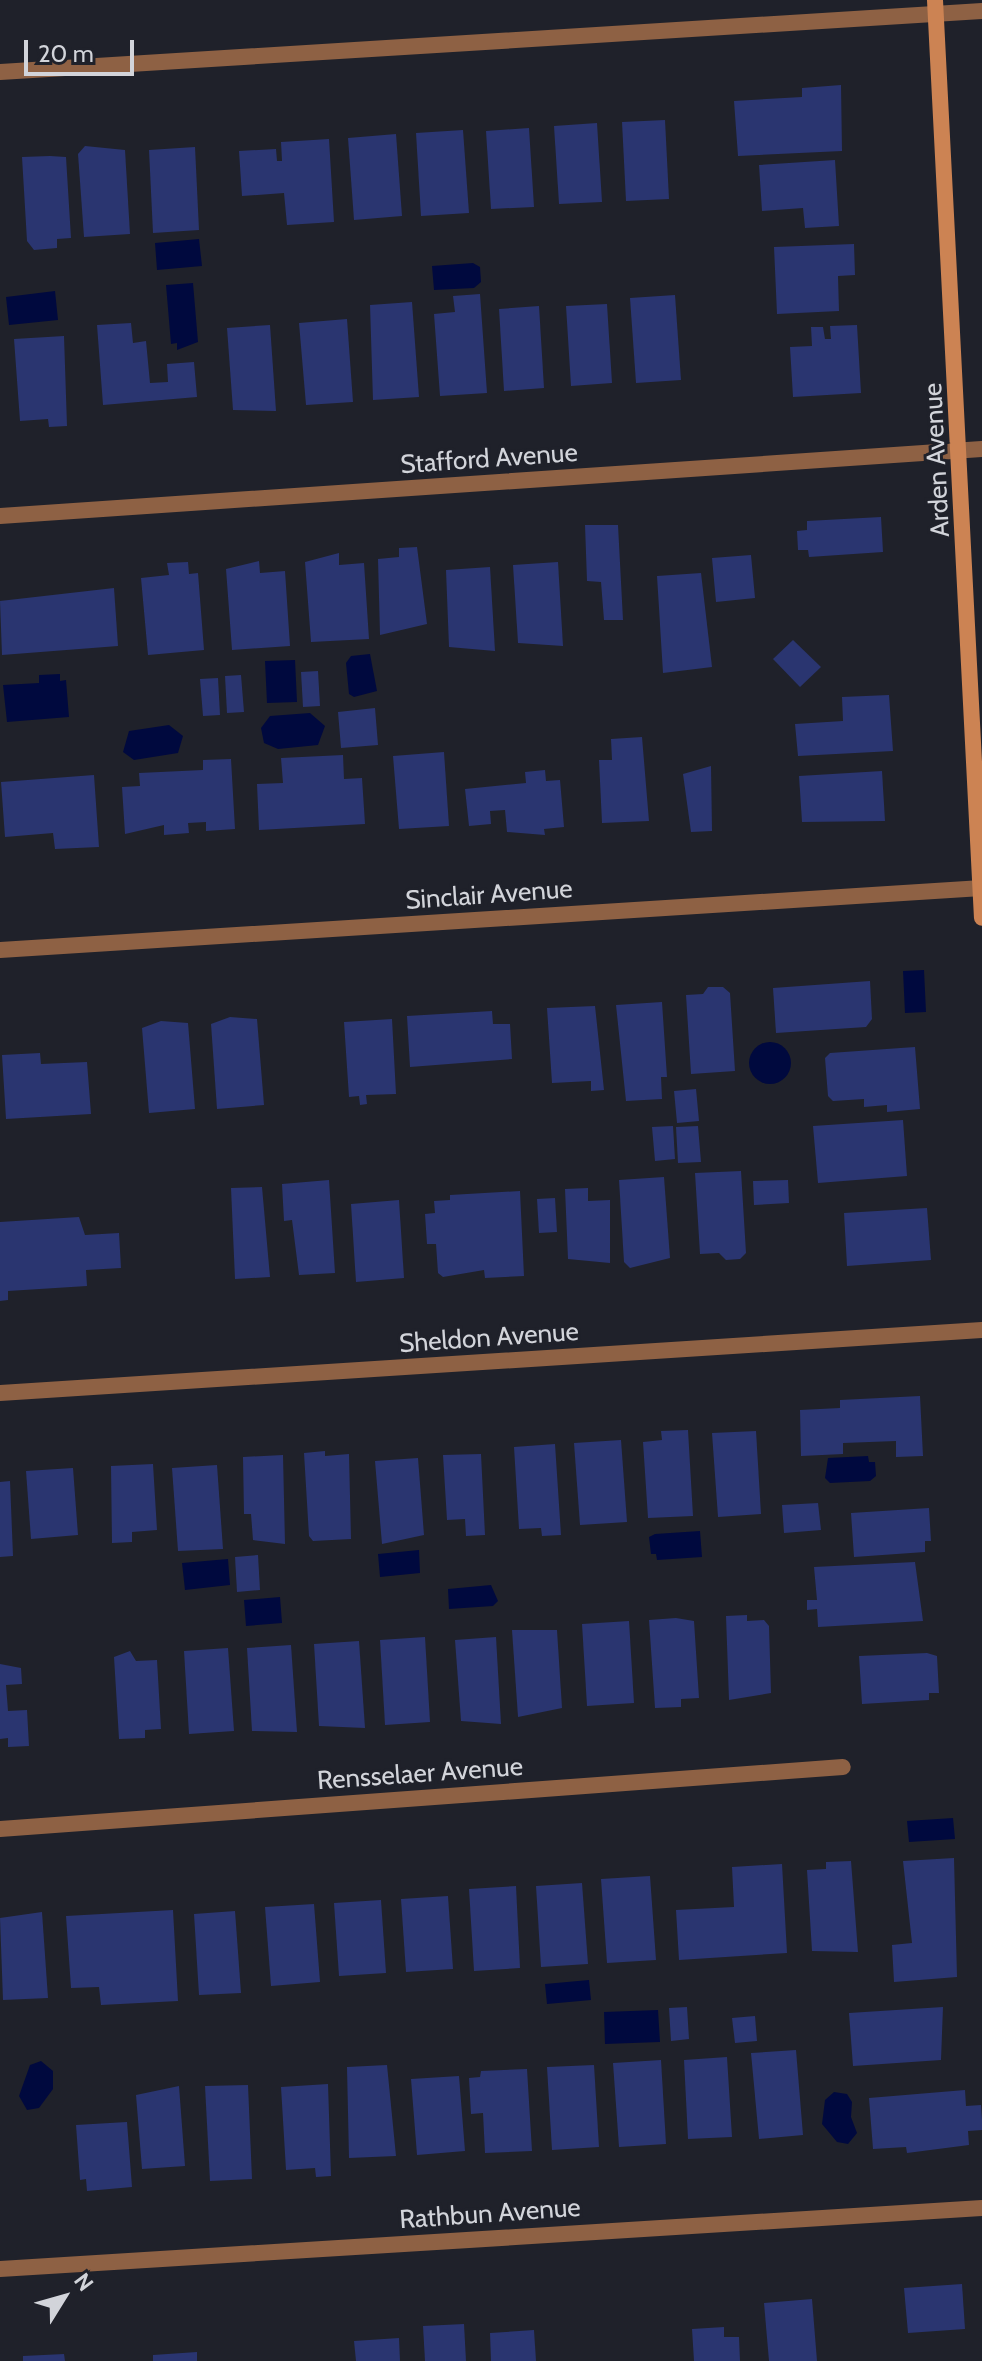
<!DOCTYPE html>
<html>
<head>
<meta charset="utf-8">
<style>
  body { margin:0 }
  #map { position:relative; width:982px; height:2361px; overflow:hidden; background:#1f212a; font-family:Cabin,sans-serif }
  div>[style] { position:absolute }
  .water>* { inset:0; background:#00093e }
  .round { border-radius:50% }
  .building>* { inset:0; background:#2a3570 }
  .street>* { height:16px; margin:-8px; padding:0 8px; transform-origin:8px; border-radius:8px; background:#8e6144 }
  .secondary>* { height:16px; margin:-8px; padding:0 8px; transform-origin:8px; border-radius:8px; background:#cc8353 }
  span { translate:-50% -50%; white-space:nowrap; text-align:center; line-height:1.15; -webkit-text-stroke:6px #1f212a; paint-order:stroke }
  .street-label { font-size:26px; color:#d2d4da }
  .north { position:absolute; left:24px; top:2257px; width:80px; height:80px; -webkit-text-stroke:6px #1f212a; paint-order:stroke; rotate:53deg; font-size:22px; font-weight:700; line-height:32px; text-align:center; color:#d2d4da }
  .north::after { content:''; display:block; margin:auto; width:28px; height:36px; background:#d2d4da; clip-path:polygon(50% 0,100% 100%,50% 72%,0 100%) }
  .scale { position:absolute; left:24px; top:40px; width:110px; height:36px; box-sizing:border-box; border:4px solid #d2d4da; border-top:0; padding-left:10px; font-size:24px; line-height:28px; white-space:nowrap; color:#d2d4da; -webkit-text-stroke:6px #1f212a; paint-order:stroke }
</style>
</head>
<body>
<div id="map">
  <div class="water">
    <i style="clip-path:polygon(199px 239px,202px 266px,157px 270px,155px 243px)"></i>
    <i style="clip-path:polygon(473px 263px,480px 267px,481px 282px,474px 288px,434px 290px,432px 266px)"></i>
    <i style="clip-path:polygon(193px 283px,198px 342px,177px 350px,177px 343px,171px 344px,166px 285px)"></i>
    <i style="clip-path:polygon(55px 291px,58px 320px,9px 325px,6px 297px)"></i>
    <i style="clip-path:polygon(370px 654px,377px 691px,354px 697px,349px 694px,346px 663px,351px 656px)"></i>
    <i style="clip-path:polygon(295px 660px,297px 702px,267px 703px,265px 661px)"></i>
    <i style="clip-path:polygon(60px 674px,60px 681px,66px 680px,69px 717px,7px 722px,3px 685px,39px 683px,39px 675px)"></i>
    <i style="clip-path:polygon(310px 713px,325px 726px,318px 745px,278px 749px,264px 743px,261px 728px,270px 716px)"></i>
    <i style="clip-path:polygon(169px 725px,183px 736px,178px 753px,134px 760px,123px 752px,129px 731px)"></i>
    <i style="clip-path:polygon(924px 970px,926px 1012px,905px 1013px,903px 971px)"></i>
    <i class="round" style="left:749px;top:1042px;width:42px;height:42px"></i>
    <i style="clip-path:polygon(868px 1456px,869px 1462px,875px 1462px,876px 1476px,870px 1481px,830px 1483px,825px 1478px,828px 1458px)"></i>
    <i style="clip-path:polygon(700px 1531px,702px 1557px,657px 1560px,656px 1554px,651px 1554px,649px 1537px,655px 1534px)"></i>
    <i style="clip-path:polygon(419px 1550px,420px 1573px,380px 1577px,378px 1554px)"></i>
    <i style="clip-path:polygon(228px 1559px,230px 1585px,185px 1590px,182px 1563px)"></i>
    <i style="clip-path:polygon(491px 1585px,498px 1601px,493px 1606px,449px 1609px,448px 1589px)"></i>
    <i style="clip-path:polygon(280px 1597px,282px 1623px,246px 1626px,244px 1600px)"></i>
    <i style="clip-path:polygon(953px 1818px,955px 1839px,909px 1842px,907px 1821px)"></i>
    <i style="clip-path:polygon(589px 1980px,591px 2000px,547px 2004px,545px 1984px)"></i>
    <i style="clip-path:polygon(658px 2010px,660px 2042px,605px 2044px,604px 2012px)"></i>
    <i style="clip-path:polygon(41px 2061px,53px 2071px,53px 2089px,39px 2108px,27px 2110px,19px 2096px,30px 2065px)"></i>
    <i style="clip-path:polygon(834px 2092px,847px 2094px,852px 2102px,851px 2117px,857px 2133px,848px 2144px,837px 2142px,822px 2124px,825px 2100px)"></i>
  </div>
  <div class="building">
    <i style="clip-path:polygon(841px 85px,842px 151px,738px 156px,734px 101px,802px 97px,802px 88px)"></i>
    <i style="clip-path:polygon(665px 120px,669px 199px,626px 201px,622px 122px)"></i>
    <i style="clip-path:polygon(597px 123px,602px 202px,559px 204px,554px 126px)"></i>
    <i style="clip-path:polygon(529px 128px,534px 207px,491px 209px,486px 131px)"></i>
    <i style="clip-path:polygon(463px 130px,469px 213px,421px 216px,416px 133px)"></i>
    <i style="clip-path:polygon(396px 134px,402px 216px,354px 220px,348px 138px)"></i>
    <i style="clip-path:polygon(329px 139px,334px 222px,287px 225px,284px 193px,242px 196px,239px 151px,276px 149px,277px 161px,282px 161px,281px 142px)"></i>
    <i style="clip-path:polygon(85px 146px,125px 150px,130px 234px,84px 237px,78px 154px)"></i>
    <i style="clip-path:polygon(195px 147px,199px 230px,153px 233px,149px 150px)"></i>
    <i style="clip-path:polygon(50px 156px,66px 157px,71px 238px,57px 239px,57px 248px,34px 250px,27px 241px,22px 157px)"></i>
    <i style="clip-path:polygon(835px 160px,839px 226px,805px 228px,803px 208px,762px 211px,759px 165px)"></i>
    <i style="clip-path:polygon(854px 244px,855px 275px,838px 276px,839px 311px,777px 314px,774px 247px)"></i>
    <i style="clip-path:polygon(480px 294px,487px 393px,440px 396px,434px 314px,455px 312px,453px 296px)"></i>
    <i style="clip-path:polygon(675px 295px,681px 380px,636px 383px,630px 298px)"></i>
    <i style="clip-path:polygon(412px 302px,419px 397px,373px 400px,370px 305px)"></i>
    <i style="clip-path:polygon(607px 304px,612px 383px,571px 386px,566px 306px)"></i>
    <i style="clip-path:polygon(539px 306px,544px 388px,504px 391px,499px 309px)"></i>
    <i style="clip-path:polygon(347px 319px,353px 402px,306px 405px,299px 323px)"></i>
    <i style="clip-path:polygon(131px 323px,133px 343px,146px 341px,150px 383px,168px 382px,167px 364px,194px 362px,197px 397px,103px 405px,97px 325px)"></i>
    <i style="clip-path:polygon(270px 325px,276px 411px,233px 410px,227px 328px)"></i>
    <i style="clip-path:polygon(857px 325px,861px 393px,793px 397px,790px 347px,812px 346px,811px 327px,823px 327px,825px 339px,831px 339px,830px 326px)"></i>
    <i style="clip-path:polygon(64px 336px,67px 426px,49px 427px,48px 419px,20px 421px,14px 339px)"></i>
    <i style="clip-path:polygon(881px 517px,883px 552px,809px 557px,808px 550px,798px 550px,797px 531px,807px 530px,807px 521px)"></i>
    <i style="clip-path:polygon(585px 525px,618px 525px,623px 620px,604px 620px,601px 582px,587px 581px)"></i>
    <i style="clip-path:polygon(417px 547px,427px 624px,380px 635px,378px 559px,399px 557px,399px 548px)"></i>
    <i style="clip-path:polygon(339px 553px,339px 565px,364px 563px,369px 639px,311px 642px,305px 562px)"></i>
    <i style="clip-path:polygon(751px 555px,755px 598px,716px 602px,712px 558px)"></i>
    <i style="clip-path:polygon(259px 561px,260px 573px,285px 571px,290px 646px,232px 650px,226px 569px)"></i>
    <i style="clip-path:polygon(188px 562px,189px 574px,198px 573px,204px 650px,148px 655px,141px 578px,169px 575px,167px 563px)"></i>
    <i style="clip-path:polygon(558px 562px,563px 646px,518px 643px,513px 565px)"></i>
    <i style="clip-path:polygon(490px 567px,495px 651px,449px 647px,446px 570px)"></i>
    <i style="clip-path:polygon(701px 573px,712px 667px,663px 673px,657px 576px)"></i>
    <i style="clip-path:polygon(114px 588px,118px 646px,2px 655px,0 601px)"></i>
    <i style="clip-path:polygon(793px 640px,821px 667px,800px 687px,773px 659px)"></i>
    <i style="clip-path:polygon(318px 671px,320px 706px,303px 707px,301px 672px)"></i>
    <i style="clip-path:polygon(241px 675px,244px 712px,227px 713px,225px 676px)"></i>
    <i style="clip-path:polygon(218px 678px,220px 715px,203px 716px,200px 679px)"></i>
    <i style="clip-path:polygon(889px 695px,893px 751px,798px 756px,795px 724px,843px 721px,842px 697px)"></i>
    <i style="clip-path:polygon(375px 708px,378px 745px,341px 748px,338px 712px)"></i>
    <i style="clip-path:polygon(642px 737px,649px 821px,602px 823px,599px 760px,612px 760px,611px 739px)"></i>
    <i style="clip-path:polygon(444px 752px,449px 826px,399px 829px,393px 756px)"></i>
    <i style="clip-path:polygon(343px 755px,344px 779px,362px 778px,365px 824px,259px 830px,257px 784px,283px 783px,281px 758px)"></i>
    <i style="clip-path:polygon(231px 759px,235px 829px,206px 831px,206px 822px,188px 823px,189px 833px,164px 835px,164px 825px,125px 834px,122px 787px,140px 786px,139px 773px,203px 770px,203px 760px)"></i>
    <i style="clip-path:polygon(711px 766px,712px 831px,691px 832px,683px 774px)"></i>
    <i style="clip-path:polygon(545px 770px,546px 781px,560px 780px,564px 827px,544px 829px,545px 835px,507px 832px,505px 810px,490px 811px,491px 824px,469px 826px,465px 789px,526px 783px,525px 772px)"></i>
    <i style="clip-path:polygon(882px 771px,885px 821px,802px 822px,799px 776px)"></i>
    <i style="clip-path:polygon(94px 775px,99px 847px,55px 849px,53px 833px,5px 837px,1px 782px)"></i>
    <i style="clip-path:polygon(870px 981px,872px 1019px,866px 1027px,776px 1033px,773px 988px)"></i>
    <i style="clip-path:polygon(708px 987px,723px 987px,730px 993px,735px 1071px,691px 1074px,686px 995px,703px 994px)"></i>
    <i style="clip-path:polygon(662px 1002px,667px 1077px,661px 1077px,662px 1099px,626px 1101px,616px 1005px)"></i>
    <i style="clip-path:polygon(595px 1006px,604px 1090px,591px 1091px,591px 1081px,552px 1083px,547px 1008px)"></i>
    <i style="clip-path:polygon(492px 1011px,493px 1024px,510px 1024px,512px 1059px,410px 1067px,407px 1016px)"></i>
    <i style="clip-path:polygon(230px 1017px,257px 1019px,264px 1105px,217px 1109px,211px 1024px)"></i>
    <i style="clip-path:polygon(392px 1019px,396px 1094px,366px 1095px,367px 1104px,360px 1105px,359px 1096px,349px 1097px,344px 1022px)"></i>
    <i style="clip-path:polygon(161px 1021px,188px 1023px,195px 1109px,149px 1113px,142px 1028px)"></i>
    <i style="clip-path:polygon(915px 1047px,920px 1109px,887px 1112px,887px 1105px,864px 1107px,864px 1099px,833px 1101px,828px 1096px,825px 1058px,830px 1053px)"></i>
    <i style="clip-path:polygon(40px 1053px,41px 1064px,87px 1062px,91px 1114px,6px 1119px,2px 1055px)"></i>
    <i style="clip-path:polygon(696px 1089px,699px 1121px,677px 1123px,674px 1091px)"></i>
    <i style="clip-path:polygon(903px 1120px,907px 1176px,818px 1183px,813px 1126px)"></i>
    <i style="clip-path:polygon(673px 1126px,675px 1159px,655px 1161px,652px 1127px)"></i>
    <i style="clip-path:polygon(698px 1126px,701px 1162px,678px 1163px,676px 1127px)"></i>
    <i style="clip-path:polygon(741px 1171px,746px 1253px,740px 1259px,726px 1260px,719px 1253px,700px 1254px,695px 1173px)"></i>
    <i style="clip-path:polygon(664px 1177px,670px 1258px,630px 1268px,624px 1262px,619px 1180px)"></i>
    <i style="clip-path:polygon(329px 1180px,335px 1273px,299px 1275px,292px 1220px,284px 1221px,282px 1184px)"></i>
    <i style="clip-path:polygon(788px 1180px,789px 1203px,754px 1205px,753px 1181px)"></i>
    <i style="clip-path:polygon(262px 1187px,270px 1277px,235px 1279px,231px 1188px)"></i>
    <i style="clip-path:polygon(588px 1188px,588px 1201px,610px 1200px,610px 1263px,568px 1259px,565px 1189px)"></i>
    <i style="clip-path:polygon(520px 1191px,524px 1276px,485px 1278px,484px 1270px,443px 1277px,438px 1273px,436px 1244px,427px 1244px,425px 1214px,435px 1213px,434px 1201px,450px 1200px,450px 1195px)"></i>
    <i style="clip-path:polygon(555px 1198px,557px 1232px,539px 1233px,537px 1199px)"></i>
    <i style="clip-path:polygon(399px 1200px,404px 1278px,356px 1282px,351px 1204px)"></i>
    <i style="clip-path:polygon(927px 1208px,931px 1260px,847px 1266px,844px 1213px)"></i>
    <i style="clip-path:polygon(79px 1217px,85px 1235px,119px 1233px,121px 1268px,86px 1270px,87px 1286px,8px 1291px,8px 1300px,0 1301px,0 1222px)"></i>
    <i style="clip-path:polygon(920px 1396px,923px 1456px,896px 1457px,896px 1441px,843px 1443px,843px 1454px,801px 1456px,800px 1410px,840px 1408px,840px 1400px)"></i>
    <i style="clip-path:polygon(688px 1430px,693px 1516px,648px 1518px,643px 1442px,662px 1440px,661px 1431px)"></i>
    <i style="clip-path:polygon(756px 1431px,761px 1514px,718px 1517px,712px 1433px)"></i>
    <i style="clip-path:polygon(621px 1440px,627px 1522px,580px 1525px,574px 1443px)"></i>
    <i style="clip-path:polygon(555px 1444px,561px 1535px,542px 1536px,541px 1528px,519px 1529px,514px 1447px)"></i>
    <i style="clip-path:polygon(325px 1451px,325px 1456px,349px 1454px,351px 1539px,313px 1541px,309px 1536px,304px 1453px)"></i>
    <i style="clip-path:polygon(481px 1454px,485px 1535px,466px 1536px,465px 1519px,447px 1520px,443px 1455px)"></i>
    <i style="clip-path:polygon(283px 1455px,285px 1544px,253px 1540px,251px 1514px,244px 1514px,243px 1457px)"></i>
    <i style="clip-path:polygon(418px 1458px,424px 1535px,382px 1544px,375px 1461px)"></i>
    <i style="clip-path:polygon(153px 1464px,157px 1530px,132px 1532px,132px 1542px,112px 1543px,111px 1466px)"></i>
    <i style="clip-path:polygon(217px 1465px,223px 1549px,178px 1551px,172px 1468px)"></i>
    <i style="clip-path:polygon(73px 1468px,78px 1535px,31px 1539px,26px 1471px)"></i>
    <i style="clip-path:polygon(10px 1481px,13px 1556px,0 1557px,0 1482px)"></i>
    <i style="clip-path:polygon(818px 1503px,821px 1530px,784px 1533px,782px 1505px)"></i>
    <i style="clip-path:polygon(929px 1508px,931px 1541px,925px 1541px,925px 1552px,854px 1557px,851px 1513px)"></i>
    <i style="clip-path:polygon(258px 1555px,260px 1590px,237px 1592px,235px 1557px)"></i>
    <i style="clip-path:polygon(915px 1562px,923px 1621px,818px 1627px,817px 1609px,807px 1610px,807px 1600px,817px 1600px,814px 1567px)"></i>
    <i style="clip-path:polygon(747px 1615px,747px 1621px,764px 1620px,769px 1626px,771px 1693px,729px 1700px,726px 1616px)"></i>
    <i style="clip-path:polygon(676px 1618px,694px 1621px,699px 1698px,681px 1699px,681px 1707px,655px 1708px,649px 1620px)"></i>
    <i style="clip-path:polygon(629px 1621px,634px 1703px,587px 1706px,582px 1624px)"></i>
    <i style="clip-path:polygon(512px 1630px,557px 1630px,562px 1708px,518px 1717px)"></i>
    <i style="clip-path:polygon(425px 1637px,430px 1722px,385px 1725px,380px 1640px)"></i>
    <i style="clip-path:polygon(496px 1637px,501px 1724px,461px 1721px,455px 1640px)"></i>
    <i style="clip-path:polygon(359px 1641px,365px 1728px,319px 1726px,314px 1644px)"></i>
    <i style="clip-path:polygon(291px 1645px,297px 1732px,252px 1731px,247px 1648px)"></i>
    <i style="clip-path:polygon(228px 1648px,234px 1731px,189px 1734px,184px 1651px)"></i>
    <i style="clip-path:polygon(130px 1651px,136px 1661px,157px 1660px,161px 1729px,145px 1730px,145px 1738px,119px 1739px,114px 1657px)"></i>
    <i style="clip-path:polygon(927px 1653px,937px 1656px,939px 1693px,929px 1693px,929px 1700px,862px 1704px,859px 1656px)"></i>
    <i style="clip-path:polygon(0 1664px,21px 1668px,22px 1684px,6px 1685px,8px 1711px,27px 1710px,29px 1746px,8px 1747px,8px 1738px,0 1739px)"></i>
    <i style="clip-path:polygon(954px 1858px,957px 1977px,894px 1982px,892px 1945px,912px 1943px,903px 1861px)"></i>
    <i style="clip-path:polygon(851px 1861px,858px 1952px,812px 1951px,807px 1870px,826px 1869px,826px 1862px)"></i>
    <i style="clip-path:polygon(782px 1864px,787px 1953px,679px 1960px,676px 1910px,734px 1907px,732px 1867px)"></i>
    <i style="clip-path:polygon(650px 1876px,656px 1960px,607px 1963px,601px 1879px)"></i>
    <i style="clip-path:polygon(582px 1883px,588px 1964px,541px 1967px,536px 1886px)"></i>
    <i style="clip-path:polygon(516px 1886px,520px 1968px,474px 1971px,469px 1889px)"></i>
    <i style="clip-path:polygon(448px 1896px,453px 1969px,406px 1972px,401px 1899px)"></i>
    <i style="clip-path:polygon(381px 1900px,386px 1973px,339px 1976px,334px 1903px)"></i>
    <i style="clip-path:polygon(314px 1904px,320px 1982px,271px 1986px,265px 1907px)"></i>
    <i style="clip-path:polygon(173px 1910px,178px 2001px,101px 2005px,99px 1987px,71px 1988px,66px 1916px)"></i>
    <i style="clip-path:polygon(235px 1911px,241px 1993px,199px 1995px,194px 1914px)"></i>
    <i style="clip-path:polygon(42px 1912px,48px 1998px,3px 2000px,0 1918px)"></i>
    <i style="clip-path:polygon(687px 2007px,689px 2039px,671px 2041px,669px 2008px)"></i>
    <i style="clip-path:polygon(943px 2007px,941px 2060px,853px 2066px,849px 2013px)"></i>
    <i style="clip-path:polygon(755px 2016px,757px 2041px,735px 2043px,732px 2018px)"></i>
    <i style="clip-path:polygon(796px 2050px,803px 2135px,759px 2139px,751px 2053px)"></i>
    <i style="clip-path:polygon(727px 2057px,732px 2137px,688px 2139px,684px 2060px)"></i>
    <i style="clip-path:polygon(661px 2060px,666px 2144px,619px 2147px,613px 2063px)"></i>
    <i style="clip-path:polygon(387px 2065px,396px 2156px,349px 2158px,347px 2067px)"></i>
    <i style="clip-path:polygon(594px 2065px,599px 2147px,552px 2150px,547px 2067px)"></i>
    <i style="clip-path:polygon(527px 2069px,532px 2151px,485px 2153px,483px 2113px,471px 2114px,469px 2078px,480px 2077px,481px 2071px)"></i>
    <i style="clip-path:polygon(459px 2076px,465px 2151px,417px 2155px,411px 2079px)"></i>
    <i style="clip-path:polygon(328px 2084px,331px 2176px,316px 2177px,315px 2168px,286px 2170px,281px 2087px)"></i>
    <i style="clip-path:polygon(248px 2085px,252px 2179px,210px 2181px,205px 2086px)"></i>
    <i style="clip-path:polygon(179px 2086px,185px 2166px,142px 2169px,136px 2095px)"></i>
    <i style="clip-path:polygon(965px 2090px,966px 2106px,981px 2105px,982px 2120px,982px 2130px,968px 2131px,969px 2145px,907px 2153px,906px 2147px,873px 2149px,869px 2098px)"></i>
    <i style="clip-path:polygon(127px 2122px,132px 2187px,87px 2191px,86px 2179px,80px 2180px,76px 2125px)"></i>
    <i style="clip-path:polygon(962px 2284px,965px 2329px,908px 2333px,904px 2288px)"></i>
    <i style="clip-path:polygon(812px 2299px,817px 2361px,769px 2361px,764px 2303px)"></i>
    <i style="clip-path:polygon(464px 2324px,466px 2361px,425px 2361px,423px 2326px)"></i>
    <i style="clip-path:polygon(724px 2327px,724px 2337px,739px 2337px,740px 2361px,694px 2361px,692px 2329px)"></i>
    <i style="clip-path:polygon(534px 2330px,536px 2361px,491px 2361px,490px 2333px)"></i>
    <i style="clip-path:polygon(399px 2338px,400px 2361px,356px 2361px,354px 2341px)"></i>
    <i style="clip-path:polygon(197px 2352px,197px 2361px,153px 2361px,153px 2355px)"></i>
    <i style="clip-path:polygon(64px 2354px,65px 2361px,23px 2361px,23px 2356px)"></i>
  </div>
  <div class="street">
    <i style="left:0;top:72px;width:984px;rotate:-3.55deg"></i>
    <i style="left:0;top:516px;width:984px;rotate:-3.9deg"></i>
    <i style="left:0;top:950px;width:984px;rotate:-3.61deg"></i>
    <i style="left:0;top:1393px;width:984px;rotate:-3.67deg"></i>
    <i style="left:0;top:1829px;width:845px;rotate:-4.21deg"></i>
    <i style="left:0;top:2269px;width:984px;rotate:-3.55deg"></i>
  </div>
  <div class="secondary">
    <i style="left:935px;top:0;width:919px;rotate:87.07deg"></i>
  </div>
  <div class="street-label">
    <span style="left:489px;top:459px;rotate:-4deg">Stafford Avenue</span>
    <span style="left:937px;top:460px;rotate:-93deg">Arden Avenue</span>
    <span style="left:489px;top:895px;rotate:-4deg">Sinclair Avenue</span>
    <span style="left:489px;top:1338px;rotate:-4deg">Sheldon Avenue</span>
    <span style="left:420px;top:1774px;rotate:-4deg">Rensselaer Avenue</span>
    <span style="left:490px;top:2214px;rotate:-4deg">Rathbun Avenue</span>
  </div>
  <div class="north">N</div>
  <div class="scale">20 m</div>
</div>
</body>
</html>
